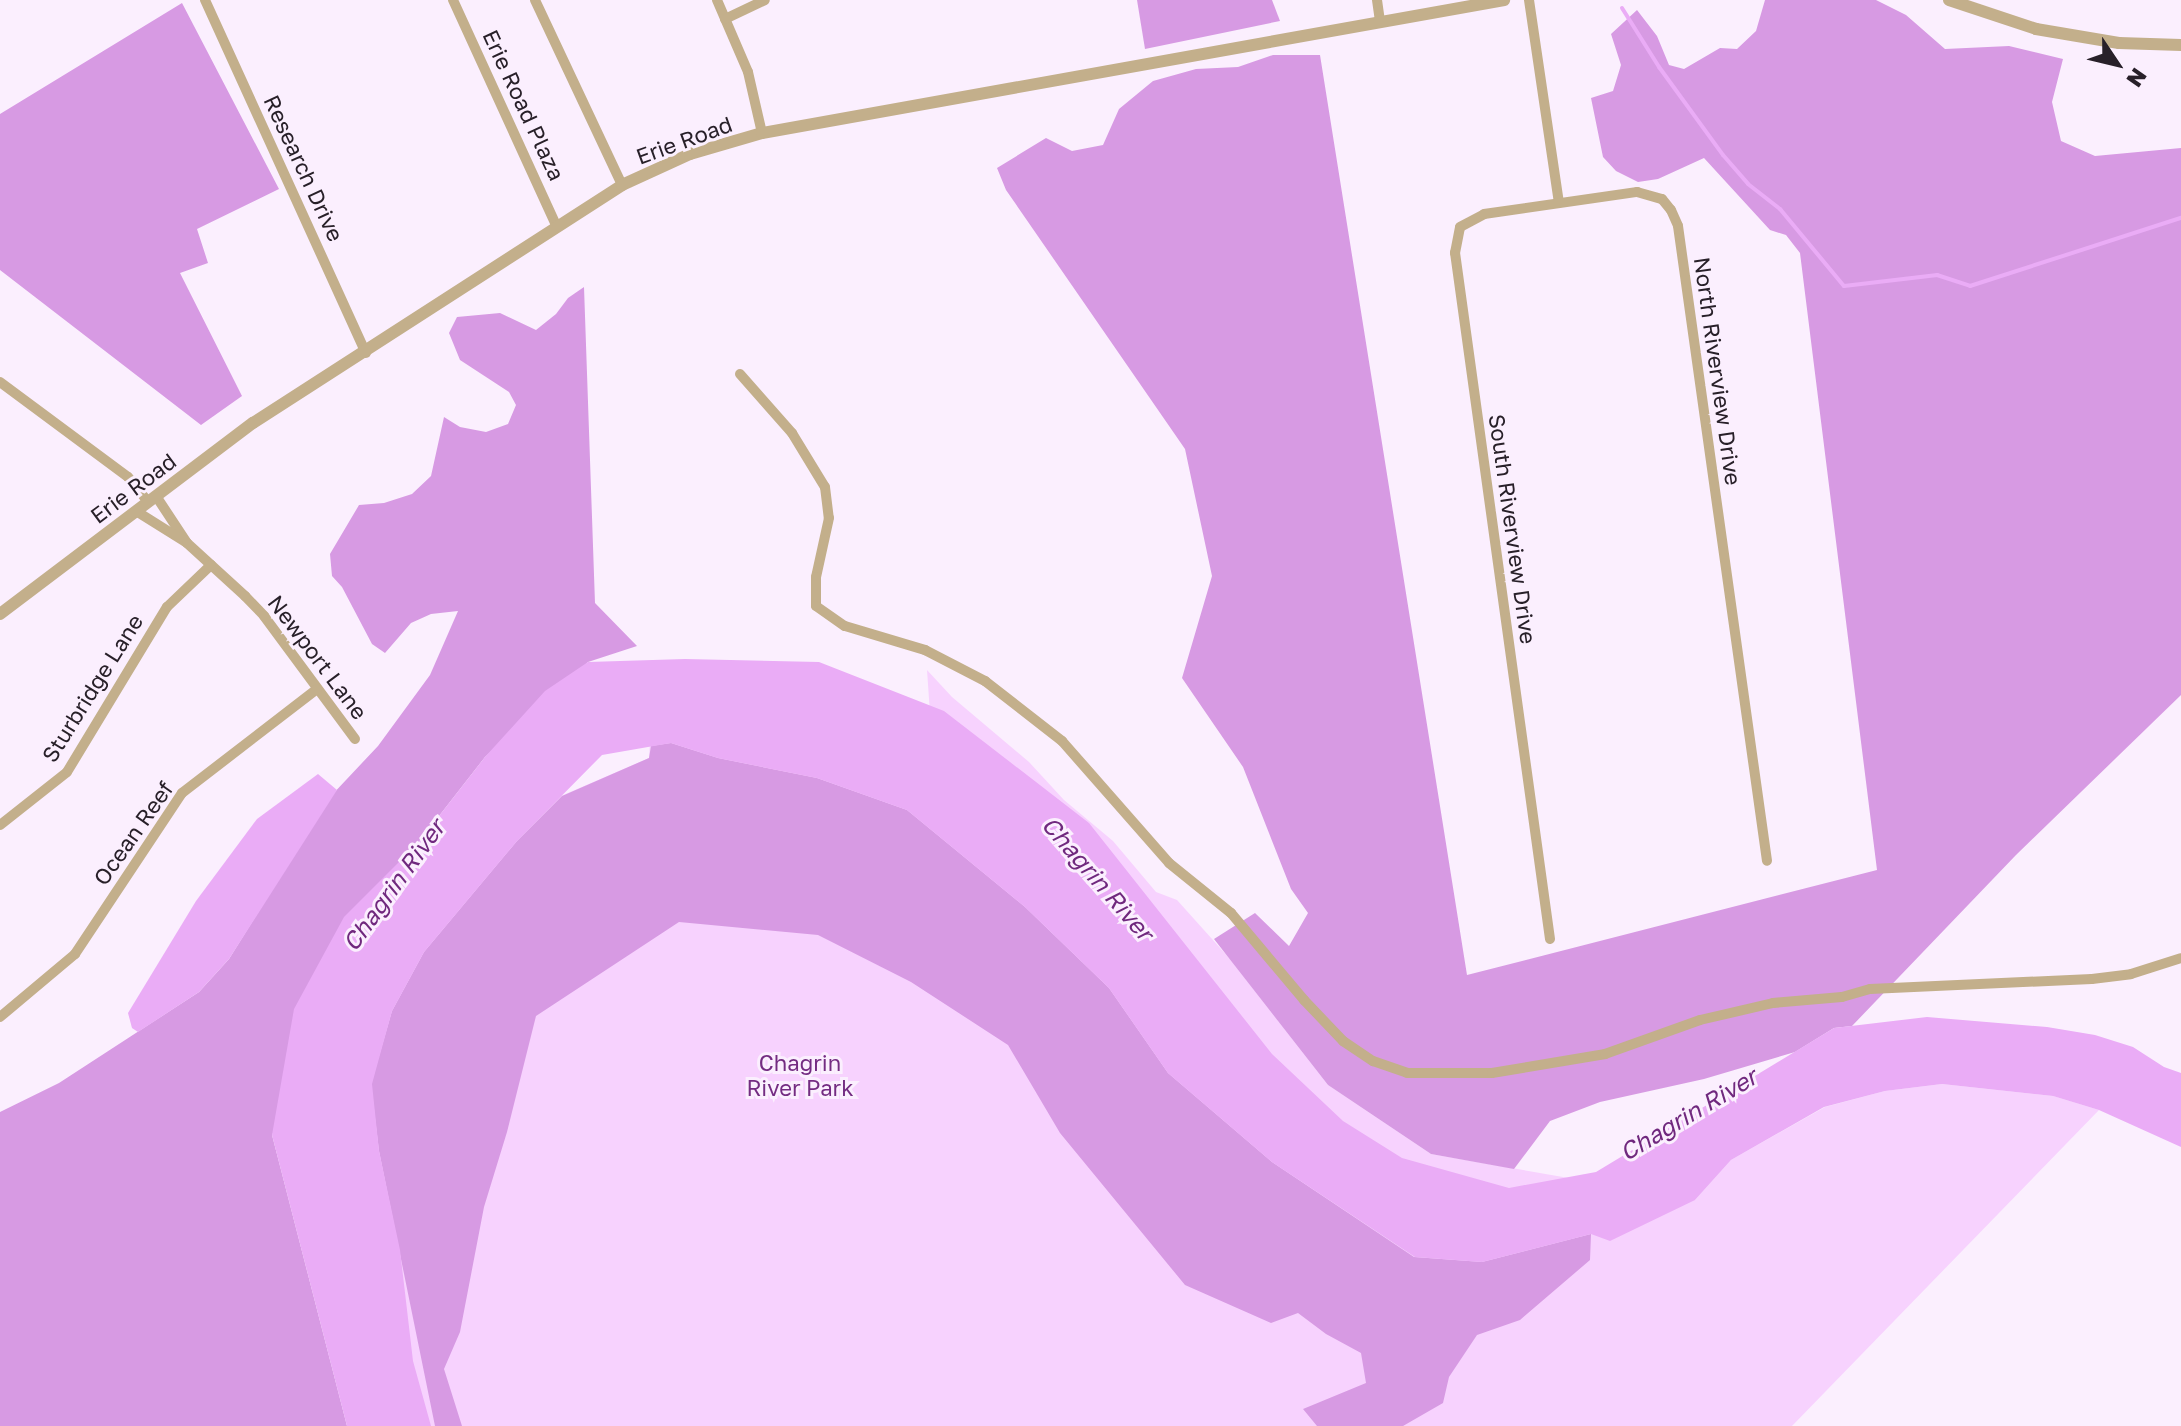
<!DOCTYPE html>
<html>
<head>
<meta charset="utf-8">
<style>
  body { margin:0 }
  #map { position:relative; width:2181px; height:1426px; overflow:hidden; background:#fbeffe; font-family:"Golos Text",sans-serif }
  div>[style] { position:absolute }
  .green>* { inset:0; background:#f7d2fe }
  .forest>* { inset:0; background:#d79ae3 }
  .water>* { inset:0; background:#eaacf6 }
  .stream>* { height:4px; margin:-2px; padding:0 2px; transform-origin:2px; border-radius:2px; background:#eaacf6 }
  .minor>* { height:10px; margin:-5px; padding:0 5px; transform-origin:5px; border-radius:5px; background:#c3af8b }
  .tertiary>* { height:12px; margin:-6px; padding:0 6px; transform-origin:6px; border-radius:6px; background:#c3af8b }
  span { translate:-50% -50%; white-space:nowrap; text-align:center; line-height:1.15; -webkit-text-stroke:6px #fbeffe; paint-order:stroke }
  .street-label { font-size:22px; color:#282029 }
  .park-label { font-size:22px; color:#742c82 }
  .water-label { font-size:24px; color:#70287e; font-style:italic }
  .north { position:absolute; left:2077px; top:24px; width:80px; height:80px; -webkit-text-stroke:6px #fbeffe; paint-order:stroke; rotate:125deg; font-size:22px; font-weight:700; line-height:32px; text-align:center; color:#282029 }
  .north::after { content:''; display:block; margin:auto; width:28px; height:36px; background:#282029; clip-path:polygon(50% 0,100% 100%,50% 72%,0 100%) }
</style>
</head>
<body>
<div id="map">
  <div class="green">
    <i style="clip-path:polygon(927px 670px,952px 697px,1029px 762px,1064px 800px,1113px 841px,1156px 892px,1177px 900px,1230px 959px,1328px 1085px,1431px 1154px,1695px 1200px,1731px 1160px,1825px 1107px,1885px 1091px,1942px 1084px,2053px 1096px,2099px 1110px,1792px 1426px,395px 1426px,343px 969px,482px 830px,649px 758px,653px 690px,932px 742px)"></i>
  </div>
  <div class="forest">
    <i style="clip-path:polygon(1137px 0,1272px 0,1280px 21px,1145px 49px)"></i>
    <i style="clip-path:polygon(1765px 0,1876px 0,1906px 15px,1945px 49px,2009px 46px,2063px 59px,2052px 102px,2061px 141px,2095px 156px,2181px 148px,2181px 695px,2016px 855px,1852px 1026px,1834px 1028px,1795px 1052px,1704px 1079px,1600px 1102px,1550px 1121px,1514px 1169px,1431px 1154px,1328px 1085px,1214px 939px,1255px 913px,1289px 946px,1308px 913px,1291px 889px,1243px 767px,1182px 678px,1212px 576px,1185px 449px,1006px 190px,997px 168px,1046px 138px,1072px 151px,1103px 145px,1119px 109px,1153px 81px,1196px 69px,1238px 67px,1273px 55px,1320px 55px,1467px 975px,1877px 870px,1800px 253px,1786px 235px,1770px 230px,1704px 158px,1658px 179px,1638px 182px,1616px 171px,1603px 157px,1591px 98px,1613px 91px,1621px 65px,1611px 34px,1637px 10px,1657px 36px,1669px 65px,1684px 69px,1720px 48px,1737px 49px,1756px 31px)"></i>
    <i style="clip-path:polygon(182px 3px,279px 189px,197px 229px,208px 263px,180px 273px,242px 396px,201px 425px,0 270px,0 114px)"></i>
    <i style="clip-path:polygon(584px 287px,595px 603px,637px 646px,588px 662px,485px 757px,418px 843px,272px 1135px,347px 1426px,0 1426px,0 1112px,59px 1083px,199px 992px,229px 959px,330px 797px,378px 746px,430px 675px,458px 611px,431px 614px,411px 623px,385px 653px,372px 644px,342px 587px,332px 576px,330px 554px,359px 505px,384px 503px,412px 494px,431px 476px,444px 417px,460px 427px,486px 432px,508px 424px,516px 405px,509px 392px,460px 360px,449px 333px,457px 317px,500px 313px,536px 330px,556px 314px,568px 298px)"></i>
    <i style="clip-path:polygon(671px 743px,718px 758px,817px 778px,907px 810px,1025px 907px,1109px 988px,1168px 1073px,1272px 1162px,1414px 1257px,1482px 1262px,1591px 1234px,1590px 1260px,1520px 1320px,1477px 1335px,1449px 1377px,1443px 1403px,1403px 1426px,1317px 1426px,1303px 1409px,1366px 1383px,1361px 1353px,1326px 1334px,1298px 1313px,1271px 1323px,1185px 1285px,1060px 1133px,1008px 1045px,911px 982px,818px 935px,679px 922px,536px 1016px,507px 1132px,484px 1207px,460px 1332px,444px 1369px,462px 1426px,435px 1426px,379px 1151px,371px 1084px,392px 1011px,424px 952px,517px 841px,562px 796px,649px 758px,651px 746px)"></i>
  </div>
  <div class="water">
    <i style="clip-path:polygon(685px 659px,819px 662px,944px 711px,1089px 823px,1272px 1054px,1343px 1121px,1402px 1158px,1509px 1188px,1596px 1172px,1834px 1028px,1927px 1017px,2047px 1027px,2095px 1035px,2133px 1047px,2164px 1067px,2181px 1073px,2181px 1147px,2099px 1110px,2053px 1096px,1942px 1084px,1885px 1091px,1824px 1107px,1731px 1160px,1695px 1200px,1610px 1241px,1591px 1234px,1482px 1262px,1415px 1257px,1272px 1162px,1168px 1073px,1109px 988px,1025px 907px,907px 810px,817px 778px,718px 758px,671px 743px,602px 755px,517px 841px,424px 952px,392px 1011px,372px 1084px,379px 1151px,400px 1250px,413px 1361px,431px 1426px,347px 1426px,272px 1135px,294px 1009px,344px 917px,418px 843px,485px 757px,545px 691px,588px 662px)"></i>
    <i style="clip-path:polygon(318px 774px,337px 790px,229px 959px,199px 992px,138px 1032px,132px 1028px,128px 1013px,196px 901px,257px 819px)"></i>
  </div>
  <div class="stream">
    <i style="left:1622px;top:8px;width:70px;rotate:57.9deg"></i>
    <i style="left:1659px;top:67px;width:109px;rotate:54deg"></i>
    <i style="left:1723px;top:155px;width:38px;rotate:49deg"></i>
    <i style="left:1748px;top:184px;width:41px;rotate:38deg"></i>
    <i style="left:1780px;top:209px;width:100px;rotate:50.3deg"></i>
    <i style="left:1844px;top:286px;width:94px;rotate:-6.7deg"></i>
    <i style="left:1937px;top:275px;width:35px;rotate:18deg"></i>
    <i style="left:1970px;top:286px;width:222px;rotate:-17.9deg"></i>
  </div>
  <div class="minor">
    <i style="left:205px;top:0;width:388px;rotate:65.5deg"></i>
    <i style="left:453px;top:0;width:250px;rotate:65.4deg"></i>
    <i style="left:535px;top:0;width:204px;rotate:64.8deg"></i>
    <i style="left:717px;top:0;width:78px;rotate:66.7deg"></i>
    <i style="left:748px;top:72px;width:63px;rotate:77.1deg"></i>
    <i style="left:1377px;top:0;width:22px;rotate:82deg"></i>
    <i style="left:1529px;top:0;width:205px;rotate:81.6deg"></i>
    <i style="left:725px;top:19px;width:44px;rotate:-25.4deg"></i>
    <i style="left:740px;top:374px;width:79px;rotate:48.6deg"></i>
    <i style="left:792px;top:433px;width:63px;rotate:58.6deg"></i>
    <i style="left:825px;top:487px;width:31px;rotate:83deg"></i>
    <i style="left:829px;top:518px;width:60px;rotate:102.4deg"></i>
    <i style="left:816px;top:577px;width:29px;rotate:90deg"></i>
    <i style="left:816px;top:606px;width:35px;rotate:35deg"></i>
    <i style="left:845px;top:626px;width:84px;rotate:16.7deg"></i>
    <i style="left:925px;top:650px;width:68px;rotate:27.3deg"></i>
    <i style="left:985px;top:681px;width:98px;rotate:37.9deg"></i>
    <i style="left:1062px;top:741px;width:162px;rotate:48.7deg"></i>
    <i style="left:1169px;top:863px;width:80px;rotate:38.9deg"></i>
    <i style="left:1231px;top:913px;width:114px;rotate:50deg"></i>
    <i style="left:1304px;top:1000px;width:57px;rotate:46.4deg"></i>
    <i style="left:1343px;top:1041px;width:36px;rotate:34deg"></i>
    <i style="left:1373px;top:1061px;width:36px;rotate:19deg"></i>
    <i style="left:1407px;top:1073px;width:85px"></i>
    <i style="left:1492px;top:1073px;width:115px;rotate:-9.5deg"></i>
    <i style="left:1605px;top:1054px;width:101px;rotate:-19.7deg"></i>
    <i style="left:1700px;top:1020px;width:75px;rotate:-13.1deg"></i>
    <i style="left:1773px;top:1003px;width:69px;rotate:-5deg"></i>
    <i style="left:1842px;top:997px;width:29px;rotate:-16deg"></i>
    <i style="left:1870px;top:989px;width:222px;rotate:-2.6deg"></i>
    <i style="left:2092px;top:979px;width:39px;rotate:-7deg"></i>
    <i style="left:2131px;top:974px;width:52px;rotate:-17.7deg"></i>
    <i style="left:0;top:382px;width:159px;rotate:36.6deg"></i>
    <i style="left:128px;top:477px;width:32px;rotate:51deg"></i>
    <i style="left:156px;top:496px;width:56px;rotate:56.6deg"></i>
    <i style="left:136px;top:511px;width:60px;rotate:32.1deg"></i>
    <i style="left:187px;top:543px;width:79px;rotate:42.4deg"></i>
    <i style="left:245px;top:596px;width:28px;rotate:46deg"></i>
    <i style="left:264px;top:616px;width:153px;rotate:53.5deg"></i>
    <i style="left:0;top:825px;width:85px;rotate:-38.3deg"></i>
    <i style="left:67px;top:772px;width:193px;rotate:-58.8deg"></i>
    <i style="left:167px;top:607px;width:61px;rotate:-43.7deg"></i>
    <i style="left:1550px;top:939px;width:693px;rotate:-97.88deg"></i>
    <i style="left:1455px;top:253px;width:26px;rotate:-79deg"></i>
    <i style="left:1460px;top:227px;width:27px;rotate:-28deg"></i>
    <i style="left:1484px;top:214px;width:155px;rotate:-8.2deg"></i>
    <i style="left:1637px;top:192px;width:26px;rotate:16deg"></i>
    <i style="left:1662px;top:199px;width:14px;rotate:51deg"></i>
    <i style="left:1671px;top:210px;width:17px;rotate:66deg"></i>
    <i style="left:1678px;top:226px;width:641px;rotate:82.02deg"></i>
    <i style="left:0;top:1017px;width:98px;rotate:-40deg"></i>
    <i style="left:75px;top:954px;width:193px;rotate:-56.4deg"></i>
    <i style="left:182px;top:793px;width:170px;rotate:-37.6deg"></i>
  </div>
  <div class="tertiary">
    <i style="left:1949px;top:0;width:92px;rotate:18.4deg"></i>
    <i style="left:2036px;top:29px;width:84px;rotate:9.6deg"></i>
    <i style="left:2119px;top:43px;width:62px;rotate:1.8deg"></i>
    <i style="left:0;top:614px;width:317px;rotate:-37.1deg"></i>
    <i style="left:253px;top:423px;width:439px;rotate:-32.8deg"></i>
    <i style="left:622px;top:185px;width:75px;rotate:-24.5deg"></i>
    <i style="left:690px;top:154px;width:75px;rotate:-16.3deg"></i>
    <i style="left:762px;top:133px;width:754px;rotate:-10.16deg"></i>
  </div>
  <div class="street-label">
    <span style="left:524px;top:105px;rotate:65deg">Erie Road Plaza</span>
    <span style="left:684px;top:140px;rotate:-20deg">Erie Road</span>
    <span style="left:304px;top:168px;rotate:65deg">Research Drive</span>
    <span style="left:1718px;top:371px;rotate:82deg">North Riverview Drive</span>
    <span style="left:133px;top:488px;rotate:-37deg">Erie Road</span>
    <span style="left:1513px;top:529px;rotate:82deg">South Riverview Drive</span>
    <span style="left:318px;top:657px;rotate:53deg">Newport Lane</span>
    <span style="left:92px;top:688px;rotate:-58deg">Sturbridge Lane</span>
    <span style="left:133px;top:833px;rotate:-55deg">Ocean Reef</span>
  </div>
  <div class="park-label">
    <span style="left:800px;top:1075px">Chagrin<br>River Park</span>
  </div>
  <div class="water-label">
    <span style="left:1098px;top:878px;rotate:49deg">Chagrin River</span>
    <span style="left:393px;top:885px;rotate:-54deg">Chagrin River</span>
    <span style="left:1688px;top:1114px;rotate:-31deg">Chagrin River</span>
  </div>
  <div class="north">N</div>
</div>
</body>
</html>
